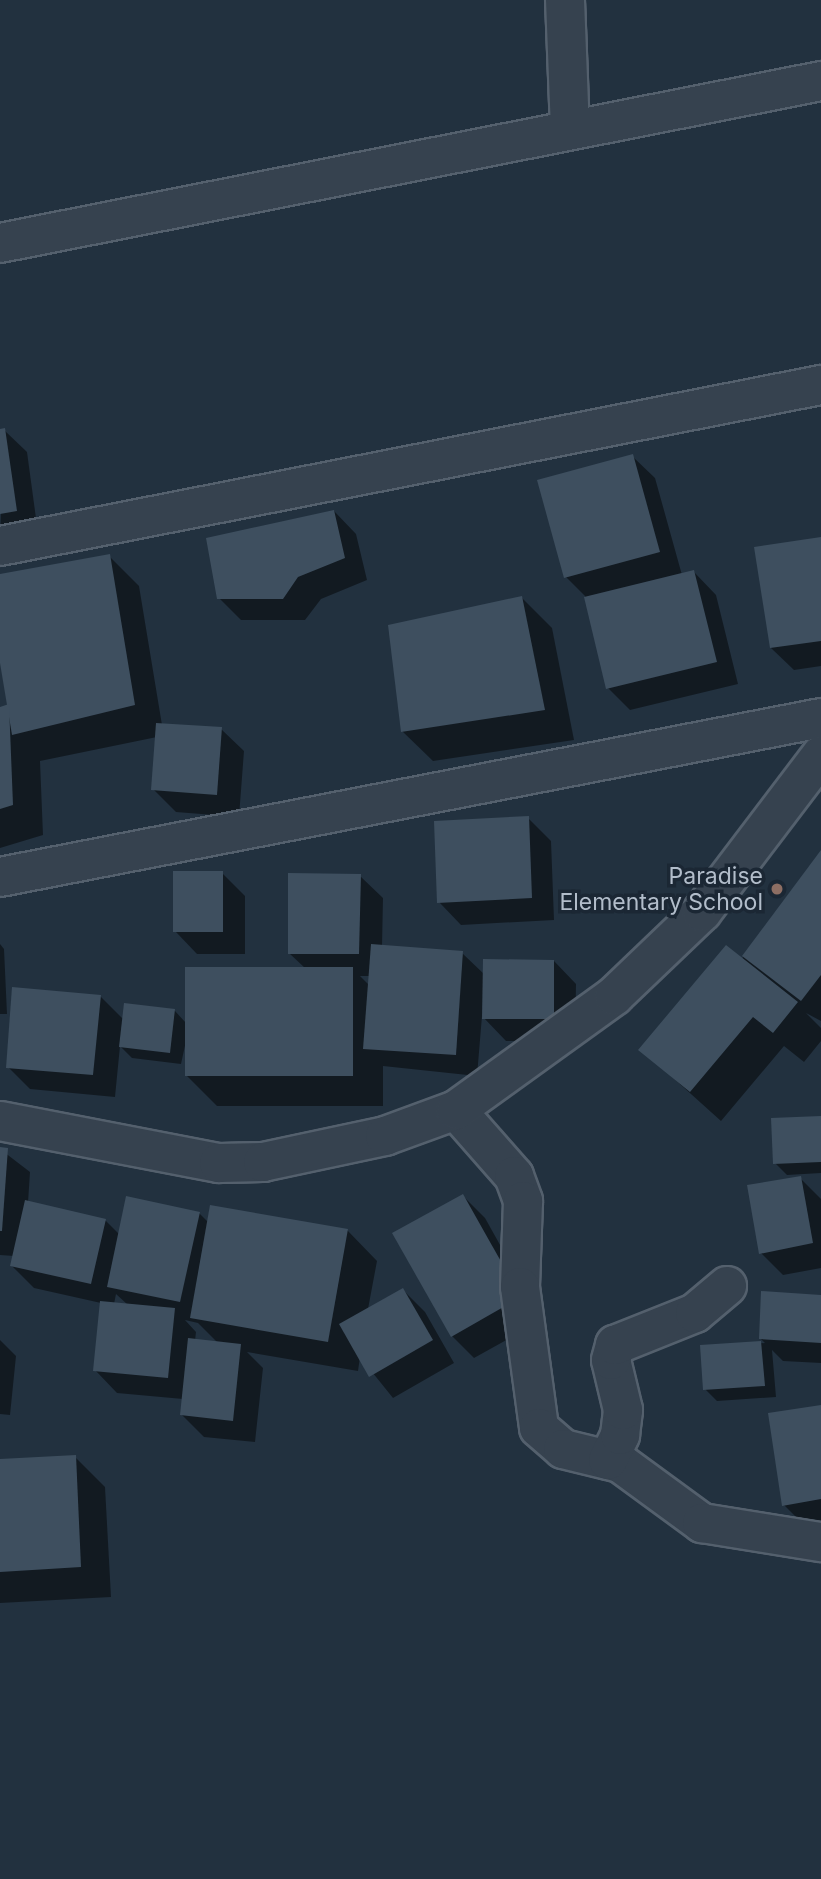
<!DOCTYPE html>
<html>
<head>
<meta charset="utf-8">
<style>
  body { margin:0 }
  #map { position:relative; width:821px; height:1879px; overflow:hidden; background:#22313f; font-family:Inter,sans-serif }
  div>[style] { position:absolute }
  .shadow>* { inset:0; background:#0007 }
  .building>* { inset:0; background:#3e4f5f }
  .roads { filter:drop-shadow(2px 0 #54606d) drop-shadow(-2px 0 #54606d) drop-shadow(0 2px #54606d) drop-shadow(0 -2px #54606d) }
  .street>* { height:38px; margin:-19px; padding:0 19px; transform-origin:19px; border-radius:19px; background:#36424f }
  .dots>* { width:19px; height:19px; translate:-50% -50%; box-sizing:border-box; border:4px solid #1b2734; border-radius:50% }
  span { translate:-50% -50%; white-space:nowrap; text-align:center; line-height:1.15; -webkit-text-stroke:7px #1b2734; paint-order:stroke }
  .poi-label { font-size:23px; color:#b2bdca }
  .right { translate:-100% -50%; text-align:right }
</style>
</head>
<body>
<div id="map">
  <div class="shadow">
    <i style="clip-path:polygon(4px 430px,27px 452px,38px 533px,0 539px)"></i>
    <i style="clip-path:polygon(632px 456px,655px 478px,682px 575px,694px 572px,716px 595px,738px 684px,630px 710px,608px 688px,585px 596px,566px 577px)"></i>
    <i style="clip-path:polygon(334px 511px,356px 534px,367px 580px,321px 599px,305px 620px,241px 620px,219px 598px)"></i>
    <i style="clip-path:polygon(821px 539px,821px 666px,794px 670px,771px 648px)"></i>
    <i style="clip-path:polygon(109px 556px,139px 586px,162px 725px,221px 729px,244px 751px,239px 817px,176px 812px,153px 789px,157px 737px,40px 761px,43px 835px,0 848px,0 709px,11px 705px,0 655px,0 576px)"></i>
    <i style="clip-path:polygon(522px 598px,552px 628px,574px 740px,433px 761px,402px 731px)"></i>
    <i style="clip-path:polygon(528px 818px,551px 841px,554px 920px,461px 925px,439px 902px)"></i>
    <i style="clip-path:polygon(821px 853px,821px 1021px,806px 1013px,821px 1028px,821px 1041px,804px 1062px,784px 1046px,721px 1121px,641px 1049px,741px 960px)"></i>
    <i style="clip-path:polygon(222px 873px,245px 896px,245px 954px,197px 954px,175px 931px)"></i>
    <i style="clip-path:polygon(evenodd,360px 876px,383px 898px,382px 947px,462px 953px,485px 975px,554px 961px,576px 984px,575px 1041px,506px 1041px,482px 1016px,477px 1076px,383px 1066px,383px 1106px,217px 1106px,186px 1075px,186px 1041px,181px 1064px,132px 1058px,120px 1046px,115px 1097px,30px 1089px,8px 1067px,100px 996px,124px 1020px,175px 1011px,186px 1023px,306px 969px,289px 953px,360px 876px,360px 976px,370px 976px,370px 986px,360px 976px)"></i>
    <i style="clip-path:polygon(0 944px,4px 949px,7px 1014px,0 1014px)"></i>
    <i style="clip-path:polygon(821px 1118px,821px 1173px,787px 1175px,775px 1163px)"></i>
    <i style="clip-path:polygon(evenodd,0 1149px,30px 1172px,28px 1203px,106px 1221px,120px 1235px,199px 1213px,209px 1223px,347px 1230px,377px 1261px,368px 1309px,403px 1290px,425px 1312px,454px 1363px,393px 1398px,360px 1357px,358px 1371px,247px 1352px,263px 1368px,255px 1442px,204px 1437px,181px 1414px,183px 1399px,117px 1393px,95px 1370px,101px 1303px,34px 1288px,12px 1266px,14px 1256px,0 1255px,0 1149px,116px 1294px,128px 1305px,114px 1304px,116px 1294px,0 1149px,185px 1320px,198px 1323px,218px 1343px,195px 1341px,196px 1332px,185px 1320px)"></i>
    <i style="clip-path:polygon(800px 1178px,821px 1199px,821px 1268px,783px 1275px,761px 1253px)"></i>
    <i style="clip-path:polygon(463px 1196px,485px 1218px,542px 1320px,474px 1358px,452px 1336px)"></i>
    <i style="clip-path:polygon(821px 1297px,821px 1363px,783px 1361px,772px 1350px,776px 1397px,717px 1401px,705px 1389px,702px 1347px,765px 1343px,761px 1339px)"></i>
    <i style="clip-path:polygon(0 1340px,16px 1356px,10px 1415px,0 1414px)"></i>
    <i style="clip-path:polygon(821px 1407px,821px 1525px,806px 1527px,784px 1505px)"></i>
    <i style="clip-path:polygon(75px 1457px,105px 1487px,111px 1597px,0 1603px,0 1461px)"></i>
  </div>
  <div class="building">
    <i style="clip-path:polygon(5px 428px,17px 511px,0 514px,0 429px)"></i>
    <i style="clip-path:polygon(633px 454px,660px 552px,564px 578px,537px 480px)"></i>
    <i style="clip-path:polygon(334px 510px,345px 558px,298px 577px,283px 599px,217px 599px,206px 538px)"></i>
    <i style="clip-path:polygon(821px 537px,821px 641px,770px 648px,754px 547px)"></i>
    <i style="clip-path:polygon(110px 554px,135px 705px,12px 735px,0 663px,0 574px)"></i>
    <i style="clip-path:polygon(694px 570px,717px 662px,606px 689px,584px 597px)"></i>
    <i style="clip-path:polygon(522px 596px,545px 710px,401px 732px,388px 625px)"></i>
    <i style="clip-path:polygon(9px 704px,13px 805px,0 809px,0 707px)"></i>
    <i style="clip-path:polygon(156px 723px,222px 727px,217px 795px,151px 790px)"></i>
    <i style="clip-path:polygon(529px 816px,532px 898px,437px 903px,434px 821px)"></i>
    <i style="clip-path:polygon(821px 850px,821px 975px,801px 1001px,742px 956px)"></i>
    <i style="clip-path:polygon(173px 871px,223px 871px,223px 932px,173px 932px)"></i>
    <i style="clip-path:polygon(288px 873px,361px 874px,359px 954px,288px 954px)"></i>
    <i style="clip-path:polygon(371px 944px,463px 951px,456px 1055px,363px 1049px)"></i>
    <i style="clip-path:polygon(726px 945px,798px 1002px,773px 1033px,753px 1017px,690px 1092px,638px 1050px)"></i>
    <i style="clip-path:polygon(483px 959px,554px 960px,554px 1019px,482px 1019px)"></i>
    <i style="clip-path:polygon(185px 967px,353px 967px,353px 1076px,185px 1076px)"></i>
    <i style="clip-path:polygon(12px 987px,101px 995px,93px 1075px,6px 1068px)"></i>
    <i style="clip-path:polygon(124px 1003px,175px 1009px,170px 1053px,119px 1047px)"></i>
    <i style="clip-path:polygon(821px 1116px,821px 1162px,773px 1164px,771px 1118px)"></i>
    <i style="clip-path:polygon(0 1147px,8px 1148px,2px 1231px,0 1231px)"></i>
    <i style="clip-path:polygon(801px 1176px,813px 1243px,759px 1254px,747px 1185px)"></i>
    <i style="clip-path:polygon(463px 1194px,521px 1297px,451px 1337px,392px 1233px)"></i>
    <i style="clip-path:polygon(126px 1196px,200px 1212px,180px 1302px,107px 1287px)"></i>
    <i style="clip-path:polygon(25px 1200px,106px 1219px,91px 1284px,10px 1266px)"></i>
    <i style="clip-path:polygon(210px 1205px,348px 1229px,328px 1342px,190px 1318px)"></i>
    <i style="clip-path:polygon(403px 1288px,433px 1340px,369px 1377px,339px 1324px)"></i>
    <i style="clip-path:polygon(761px 1291px,821px 1295px,821px 1343px,759px 1339px)"></i>
    <i style="clip-path:polygon(100px 1301px,175px 1308px,168px 1378px,93px 1371px)"></i>
    <i style="clip-path:polygon(188px 1338px,241px 1344px,233px 1421px,180px 1415px)"></i>
    <i style="clip-path:polygon(761px 1341px,765px 1386px,703px 1390px,700px 1345px)"></i>
    <i style="clip-path:polygon(821px 1405px,821px 1499px,782px 1506px,768px 1413px)"></i>
    <i style="clip-path:polygon(76px 1455px,81px 1567px,0 1572px,0 1459px)"></i>
  </div>
  <div class="roads">
    <div class="street">
      <i style="left:565px;top:0;width:129px;rotate:87.8deg"></i>
      <i style="left:0;top:243px;width:837px;rotate:-11.16deg"></i>
      <i style="left:0;top:546px;width:837px;rotate:-11.1deg"></i>
      <i style="left:0;top:877px;width:836px;rotate:-10.96deg"></i>
      <i style="left:456px;top:1110px;width:88px;rotate:48.7deg"></i>
      <i style="left:514px;top:1176px;width:27px;rotate:70deg"></i>
      <i style="left:523px;top:1201px;width:86px;rotate:92deg"></i>
      <i style="left:520px;top:1287px;width:142px;rotate:82.3deg"></i>
      <i style="left:539px;top:1428px;width:32px;rotate:41deg"></i>
      <i style="left:563px;top:1449px;width:59px;rotate:13.8deg"></i>
      <i style="left:620px;top:1463px;width:102px;rotate:36.2deg"></i>
      <i style="left:702px;top:1523px;width:121px;rotate:9.1deg"></i>
      <i style="left:0;top:1121px;width:223px;rotate:10.9deg"></i>
      <i style="left:219px;top:1163px;width:44px;rotate:-1.3deg"></i>
      <i style="left:263px;top:1162px;width:125px;rotate:-12deg"></i>
      <i style="left:385px;top:1136px;width:76px;rotate:-20.1deg"></i>
      <i style="left:456px;top:1110px;width:195px;rotate:-35.8deg"></i>
      <i style="left:614px;top:996px;width:122px;rotate:-43.7deg"></i>
      <i style="left:702px;top:912px;width:197px;rotate:-52.8deg"></i>
      <i style="left:608px;top:1460px;width:28px;rotate:-64deg"></i>
      <i style="left:620px;top:1435px;width:25px;rotate:-83deg"></i>
      <i style="left:623px;top:1410px;width:51px;rotate:-103.5deg"></i>
      <i style="left:611px;top:1360px;width:16px;rotate:-75deg"></i>
      <i style="left:615px;top:1345px;width:86px;rotate:-21.8deg"></i>
      <i style="left:695px;top:1313px;width:42px;rotate:-40.2deg"></i>
    </div>
  </div>
  <div class="dots">
    <i style="left:777px;top:889px;background:#8d6e63"></i>
  </div>
  <div class="poi-label">
    <span class="right" style="left:763px;top:889px">Paradise<br>Elementary School</span>
  </div>
</div>
</body>
</html>
